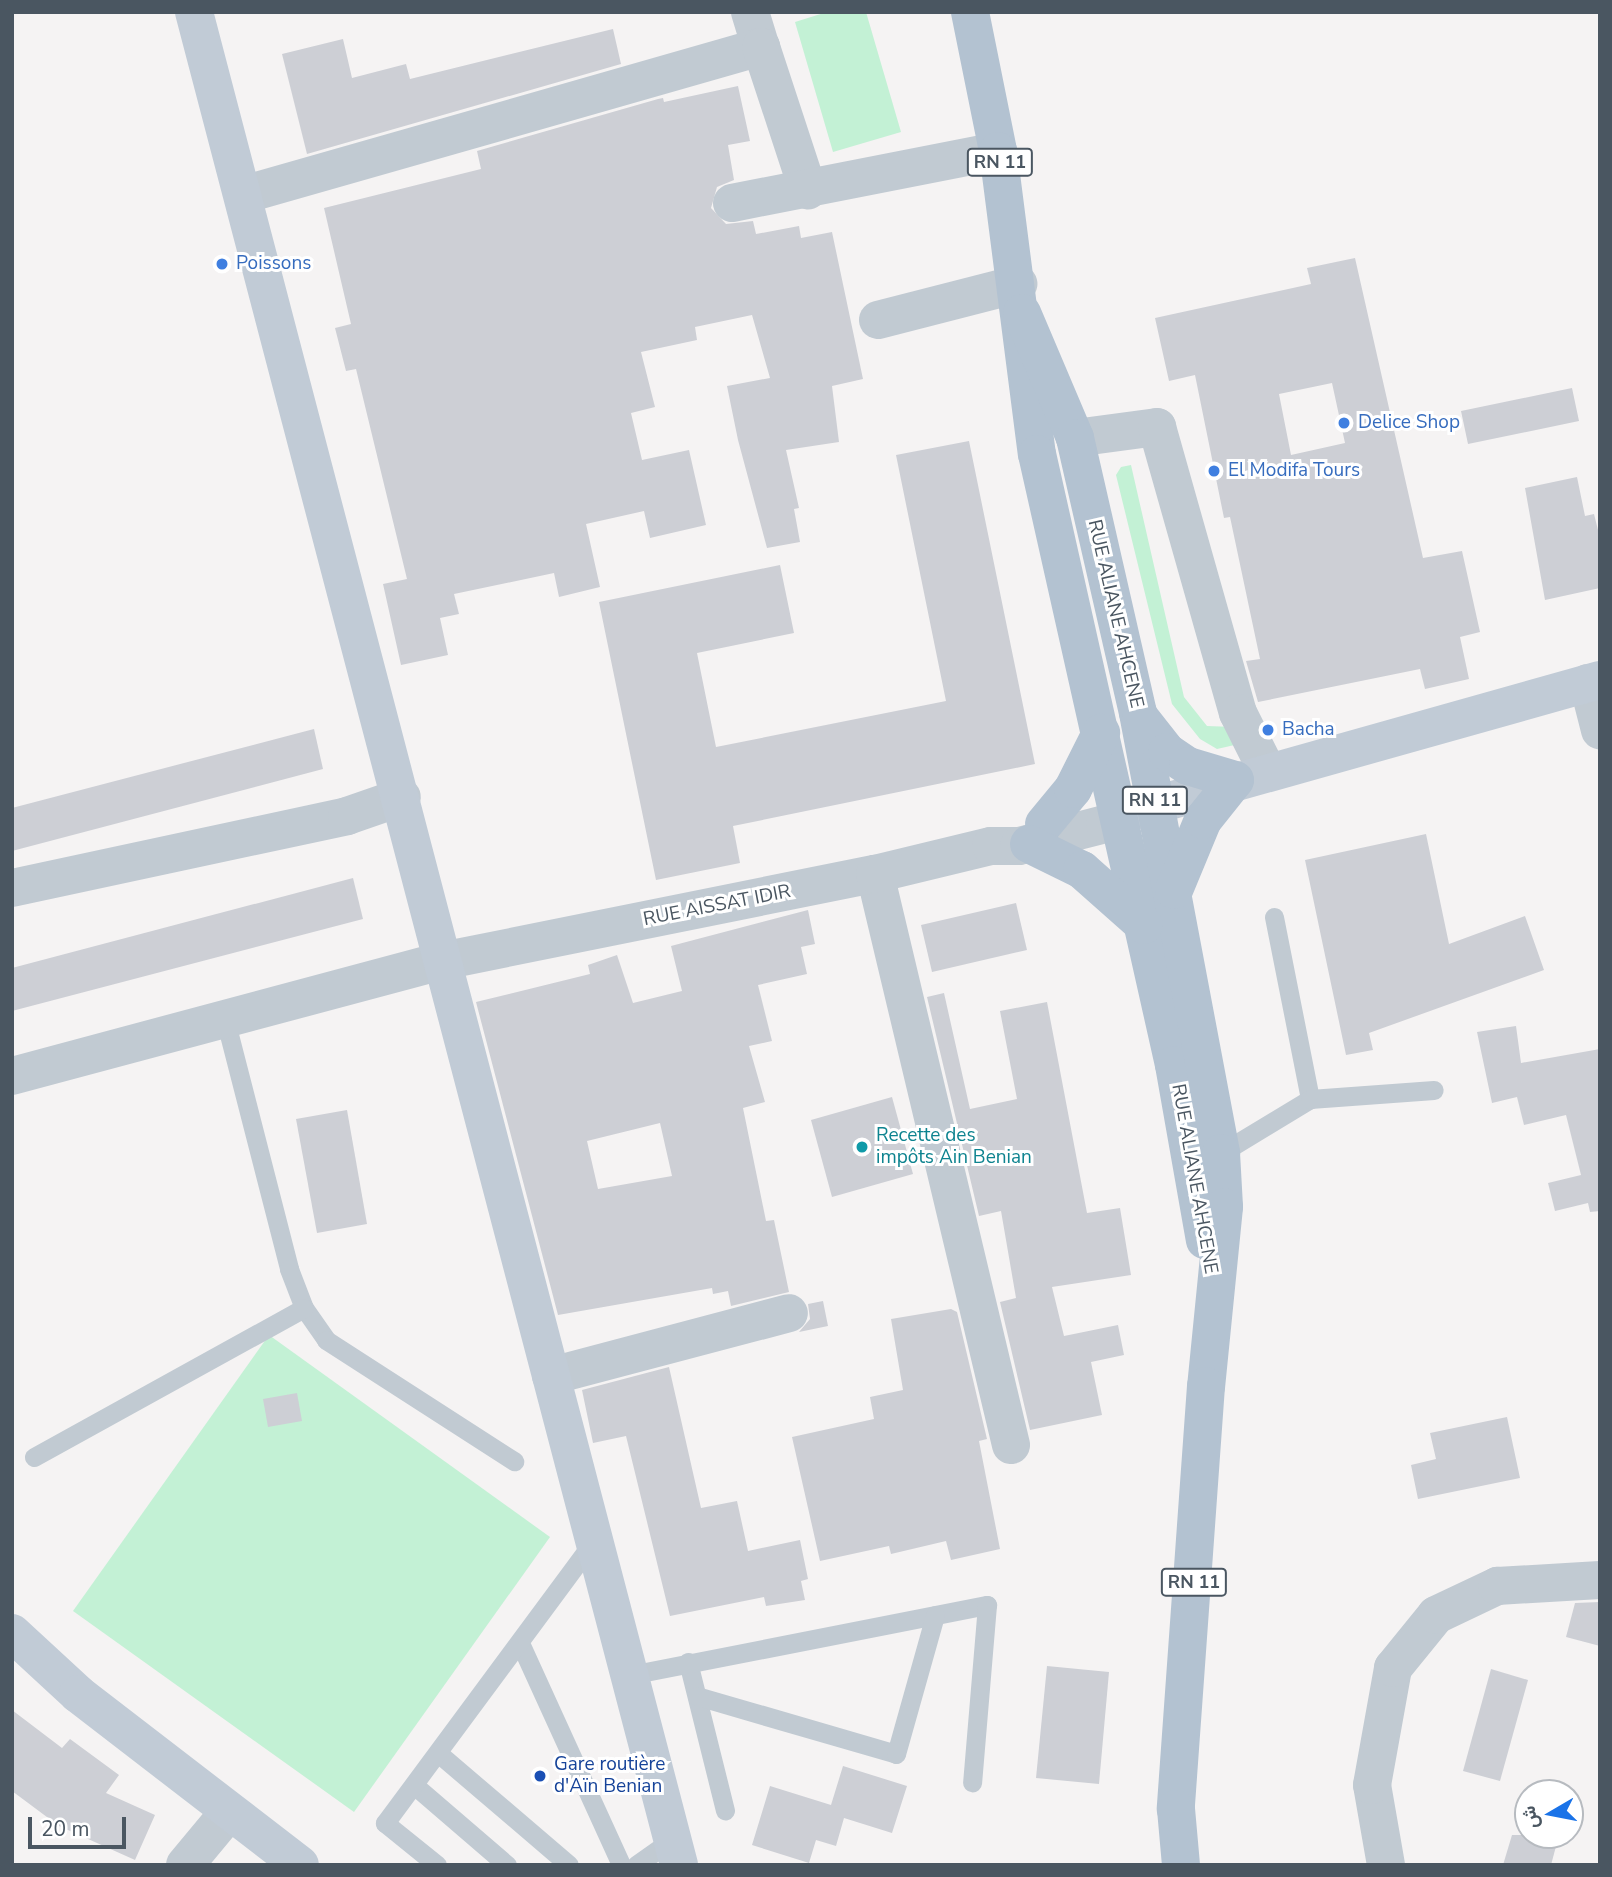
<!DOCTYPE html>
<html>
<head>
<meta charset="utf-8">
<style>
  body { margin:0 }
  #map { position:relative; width:1612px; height:1877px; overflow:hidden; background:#f5f3f3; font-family:"Nunito Sans",Vazirmatn,sans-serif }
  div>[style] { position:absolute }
  .green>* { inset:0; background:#c3f1d5 }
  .building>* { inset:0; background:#cdcfd5 }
  .lane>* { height:19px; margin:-9.5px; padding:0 9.5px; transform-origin:9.5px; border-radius:9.5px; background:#c1cad2 }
  .street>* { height:38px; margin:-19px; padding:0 19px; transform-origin:19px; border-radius:19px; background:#c1cad2 }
  .secondary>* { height:38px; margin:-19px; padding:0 19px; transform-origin:19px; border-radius:19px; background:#c1cbd6 }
  .primary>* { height:38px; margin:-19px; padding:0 19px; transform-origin:19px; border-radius:19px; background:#b3c2d1 }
  .dots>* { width:19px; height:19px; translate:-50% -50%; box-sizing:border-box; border:4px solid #fff; border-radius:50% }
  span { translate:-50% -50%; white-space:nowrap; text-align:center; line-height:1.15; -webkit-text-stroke:6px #fff; paint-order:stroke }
  .shield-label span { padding:2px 5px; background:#fff; border:2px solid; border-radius:5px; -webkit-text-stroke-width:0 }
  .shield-label { font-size:18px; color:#4a5661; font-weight:700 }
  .shop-label { font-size:19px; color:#366cbe }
  .left { translate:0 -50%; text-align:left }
  .street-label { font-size:19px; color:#4a5661 }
  .culture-label { font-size:19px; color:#0d838f }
  .transit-label { font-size:19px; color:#164399 }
  .frame { position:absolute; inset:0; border:14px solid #4a5661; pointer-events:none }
  .north { position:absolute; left:1514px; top:1779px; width:70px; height:70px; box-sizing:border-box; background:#fff; border:2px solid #b7bbc0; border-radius:50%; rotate:260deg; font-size:19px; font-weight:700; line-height:28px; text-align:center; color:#4a5661 }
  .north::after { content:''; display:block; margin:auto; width:24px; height:32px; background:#1a73e8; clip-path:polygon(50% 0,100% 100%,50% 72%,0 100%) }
  .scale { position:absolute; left:28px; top:1817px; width:98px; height:32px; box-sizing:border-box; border:4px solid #4a5661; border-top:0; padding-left:9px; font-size:21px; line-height:24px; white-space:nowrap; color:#4a5661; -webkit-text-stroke:5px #fff; paint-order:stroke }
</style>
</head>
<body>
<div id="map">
  <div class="green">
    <i style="clip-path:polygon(827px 12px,866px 12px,901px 132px,833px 152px,795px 22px)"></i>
    <i style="clip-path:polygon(1131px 465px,1184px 697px,1207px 726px,1234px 727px,1239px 744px,1217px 749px,1200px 739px,1172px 704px,1116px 475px,1121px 467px)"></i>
    <i style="clip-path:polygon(269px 1335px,550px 1537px,354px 1812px,73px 1611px)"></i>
  </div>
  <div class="building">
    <i style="clip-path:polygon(613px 29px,621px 64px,307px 154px,282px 54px,343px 39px,352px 78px,406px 64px,410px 79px)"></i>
    <i style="clip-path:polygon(738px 86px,750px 141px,728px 145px,734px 180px,717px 187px,711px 208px,726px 224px,753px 221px,756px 234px,799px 226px,801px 238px,832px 232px,863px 379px,832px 386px,839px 442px,786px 450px,799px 508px,794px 509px,800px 542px,767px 548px,738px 440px,727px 386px,770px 378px,752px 315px,695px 327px,697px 340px,641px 352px,655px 407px,631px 413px,642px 460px,689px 450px,706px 525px,650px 538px,644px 511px,586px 524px,600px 587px,559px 597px,554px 573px,454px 594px,459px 614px,440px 618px,448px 655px,401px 665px,383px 584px,407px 579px,356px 369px,346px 371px,335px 328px,351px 324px,324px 208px,481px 169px,477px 151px,658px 99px,663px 98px,664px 102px)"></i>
    <i style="clip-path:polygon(evenodd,1355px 258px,1423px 558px,1462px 551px,1480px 632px,1460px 637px,1469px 679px,1425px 689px,1420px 669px,1258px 702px,1246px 661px,1260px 659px,1230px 517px,1224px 518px,1195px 375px,1169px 381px,1155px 318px,1311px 284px,1307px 268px,1355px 258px,1332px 383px,1345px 443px,1291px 455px,1279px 394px,1332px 383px)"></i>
    <i style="clip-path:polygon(1572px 388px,1579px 421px,1468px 444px,1461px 411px)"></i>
    <i style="clip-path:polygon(969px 441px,1035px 764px,733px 826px,740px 863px,656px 880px,599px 602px,780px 565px,794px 633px,697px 653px,716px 747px,946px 701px,896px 455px)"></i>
    <i style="clip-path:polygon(1577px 477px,1585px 516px,1594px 514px,1600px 538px,1600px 588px,1545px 600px,1525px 488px)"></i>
    <i style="clip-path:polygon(314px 729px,323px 769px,12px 851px,12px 808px)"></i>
    <i style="clip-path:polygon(1426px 834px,1449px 944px,1525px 916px,1544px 970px,1369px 1033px,1373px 1050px,1346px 1055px,1305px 860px)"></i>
    <i style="clip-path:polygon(353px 878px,363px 919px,12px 1011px,12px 968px)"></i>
    <i style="clip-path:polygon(1016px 903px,1027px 950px,932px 972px,921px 925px)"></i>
    <i style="clip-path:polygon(evenodd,808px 910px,815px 944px,801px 947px,807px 974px,758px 985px,772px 1041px,749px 1046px,765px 1102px,743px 1108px,766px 1221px,774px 1220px,789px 1292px,731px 1306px,728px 1291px,713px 1294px,712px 1288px,558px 1315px,476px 1002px,590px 974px,588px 965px,617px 955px,633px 1003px,682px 991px,671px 946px,808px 910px,660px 1123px,672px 1176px,598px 1189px,587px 1141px,660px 1123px)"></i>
    <i style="clip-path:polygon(944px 993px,970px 1109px,1017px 1099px,1000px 1011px,1047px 1002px,1087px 1213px,1120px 1208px,1131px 1275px,1052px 1287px,1064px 1336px,1118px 1325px,1124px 1355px,1091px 1362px,1102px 1415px,1030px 1430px,1000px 1302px,1016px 1298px,1001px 1211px,979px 1216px,927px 997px)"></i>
    <i style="clip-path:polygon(1516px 1026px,1521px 1063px,1600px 1049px,1600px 1211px,1590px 1212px,1588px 1203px,1555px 1211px,1548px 1183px,1581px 1175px,1566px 1115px,1524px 1125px,1517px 1097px,1492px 1103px,1477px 1032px)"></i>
    <i style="clip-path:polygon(892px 1097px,913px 1174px,832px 1197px,811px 1120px)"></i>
    <i style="clip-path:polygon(347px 1110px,367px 1224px,317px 1233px,296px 1119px)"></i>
    <i style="clip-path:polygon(823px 1301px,828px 1326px,799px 1332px,810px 1319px,808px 1304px)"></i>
    <i style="clip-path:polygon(951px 1309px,957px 1312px,987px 1439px,979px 1441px,1000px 1549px,951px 1560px,946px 1541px,891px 1554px,889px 1546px,820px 1561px,792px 1437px,874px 1419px,870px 1397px,903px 1390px,891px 1319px)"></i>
    <i style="clip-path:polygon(669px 1367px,701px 1508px,737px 1501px,748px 1551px,800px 1540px,808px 1579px,801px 1581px,805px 1600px,766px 1606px,764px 1597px,670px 1616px,626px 1436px,593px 1443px,582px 1390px)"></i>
    <i style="clip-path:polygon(297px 1393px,302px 1421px,268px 1427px,263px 1399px)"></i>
    <i style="clip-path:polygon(1507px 1417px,1520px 1478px,1418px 1499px,1411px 1465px,1436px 1459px,1430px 1433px)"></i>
    <i style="clip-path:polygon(1600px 1602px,1600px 1646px,1566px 1637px,1575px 1603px)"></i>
    <i style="clip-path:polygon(1047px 1666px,1109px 1672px,1099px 1784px,1036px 1778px)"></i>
    <i style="clip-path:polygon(1491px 1669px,1528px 1680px,1500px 1781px,1463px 1771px)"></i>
    <i style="clip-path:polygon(12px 1710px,62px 1748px,70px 1739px,119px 1775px,106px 1793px,155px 1815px,135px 1860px,59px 1826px,12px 1791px)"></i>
    <i style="clip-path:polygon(843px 1766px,907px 1786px,892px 1833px,844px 1818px,836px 1846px,816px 1840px,809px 1863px,752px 1845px,770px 1786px,831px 1805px)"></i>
    <i style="clip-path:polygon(1512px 1835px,1559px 1835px,1551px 1865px,1503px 1865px)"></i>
  </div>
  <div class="lane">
    <i style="left:1274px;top:917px;width:186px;rotate:78.8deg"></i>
    <i style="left:225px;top:1019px;width:258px;rotate:75.6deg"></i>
    <i style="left:289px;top:1269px;width:42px;rotate:69deg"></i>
    <i style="left:304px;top:1308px;width:39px;rotate:55deg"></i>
    <i style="left:326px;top:1340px;width:224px;rotate:32.8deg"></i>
    <i style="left:1221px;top:1153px;width:104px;rotate:-31.2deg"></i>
    <i style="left:1310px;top:1099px;width:124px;rotate:-4.2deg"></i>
    <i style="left:34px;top:1457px;width:308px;rotate:-28.9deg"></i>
    <i style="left:520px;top:1643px;width:244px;rotate:65.5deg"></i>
    <i style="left:688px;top:1662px;width:153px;rotate:76deg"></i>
    <i style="left:630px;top:1675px;width:364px;rotate:-11.1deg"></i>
    <i style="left:987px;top:1605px;width:178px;rotate:94.8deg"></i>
    <i style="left:697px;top:1696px;width:207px;rotate:16.2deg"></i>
    <i style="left:896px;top:1754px;width:144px;rotate:-74.3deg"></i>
    <i style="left:438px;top:1753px;width:172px;rotate:40.5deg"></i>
    <i style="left:414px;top:1785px;width:123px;rotate:40.7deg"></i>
    <i style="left:437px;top:1865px;width:67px;rotate:-141.1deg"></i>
    <i style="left:385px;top:1823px;width:351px;rotate:-53.5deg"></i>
    <i style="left:636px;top:1865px;width:45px;rotate:-35.1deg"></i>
  </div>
  <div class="street">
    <i style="left:750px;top:12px;width:37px;rotate:73deg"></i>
    <i style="left:243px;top:195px;width:539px;rotate:-15.95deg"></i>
    <i style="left:761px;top:47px;width:151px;rotate:71.8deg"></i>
    <i style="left:732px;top:203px;width:271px;rotate:-11.1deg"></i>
    <i style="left:878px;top:320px;width:145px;rotate:-14.4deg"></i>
    <i style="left:1075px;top:438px;width:83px;rotate:-7.6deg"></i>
    <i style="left:1157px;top:427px;width:297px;rotate:74.2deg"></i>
    <i style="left:1238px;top:713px;width:65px;rotate:63.4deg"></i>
    <i style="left:1588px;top:683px;width:49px;rotate:75.7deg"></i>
    <i style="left:875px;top:874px;width:587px;rotate:76.6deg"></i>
    <i style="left:12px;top:888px;width:343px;rotate:-12.1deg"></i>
    <i style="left:347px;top:816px;width:58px;rotate:-19.1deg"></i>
    <i style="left:12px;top:1076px;width:445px;rotate:-15deg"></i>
    <i style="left:442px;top:961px;width:442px;rotate:-11.4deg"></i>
    <i style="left:875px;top:874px;width:119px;rotate:-13.6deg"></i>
    <i style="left:991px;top:846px;width:28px"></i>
    <i style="left:1019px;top:846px;width:89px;rotate:-14.3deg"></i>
    <i style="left:1105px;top:824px;width:17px;rotate:-31deg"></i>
    <i style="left:551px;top:1376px;width:246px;rotate:-14.8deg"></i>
    <i style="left:185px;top:1865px;width:69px;rotate:-50.3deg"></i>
    <i style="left:1386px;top:1865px;width:81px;rotate:-99.9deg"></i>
    <i style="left:1372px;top:1785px;width:119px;rotate:-79.8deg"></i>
    <i style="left:1393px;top:1668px;width:68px;rotate:-50.9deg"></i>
    <i style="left:1436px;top:1615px;width:68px;rotate:-25.4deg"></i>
    <i style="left:1497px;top:1586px;width:103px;rotate:-3.3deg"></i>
  </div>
  <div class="secondary">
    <i style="left:194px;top:12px;width:1915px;rotate:75.33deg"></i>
    <i style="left:1123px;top:814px;width:495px;rotate:-15.7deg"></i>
    <i style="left:12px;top:1633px;width:90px;rotate:42.7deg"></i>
    <i style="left:78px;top:1694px;width:280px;rotate:37.6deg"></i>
  </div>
  <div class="primary">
    <i style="left:970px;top:12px;width:142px;rotate:78.6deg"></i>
    <i style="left:998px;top:151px;width:305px;rotate:82.7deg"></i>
    <i style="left:1037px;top:454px;width:626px;rotate:77.36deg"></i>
    <i style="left:1174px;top:1065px;width:178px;rotate:80deg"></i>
    <i style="left:1022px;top:313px;width:136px;rotate:67deg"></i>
    <i style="left:1075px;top:438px;width:282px;rotate:77.1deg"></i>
    <i style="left:1138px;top:713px;width:448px;rotate:79.3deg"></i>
    <i style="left:1221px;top:1153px;width:54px;rotate:86.8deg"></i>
    <i style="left:1224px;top:1207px;width:180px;rotate:95.7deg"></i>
    <i style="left:1206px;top:1386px;width:424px;rotate:94.1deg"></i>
    <i style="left:1176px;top:1809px;width:56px;rotate:84.9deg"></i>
    <i style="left:1141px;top:719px;width:42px;rotate:51.8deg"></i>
    <i style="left:1167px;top:752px;width:25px;rotate:34deg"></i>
    <i style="left:1188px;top:766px;width:49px;rotate:16.6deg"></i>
    <i style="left:1044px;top:824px;width:45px;rotate:-50.4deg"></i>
    <i style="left:1073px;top:789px;width:63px;rotate:-63.4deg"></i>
    <i style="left:1029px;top:844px;width:59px;rotate:26.1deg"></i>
    <i style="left:1082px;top:870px;width:83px;rotate:41.6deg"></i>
    <i style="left:1174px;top:890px;width:76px;rotate:-67.5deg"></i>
    <i style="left:1203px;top:820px;width:51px;rotate:-51.3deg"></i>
  </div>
  <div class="dots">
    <i style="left:222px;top:264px;background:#3f7fe0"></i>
    <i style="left:1344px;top:423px;background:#3f7fe0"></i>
    <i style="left:1214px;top:471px;background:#3f7fe0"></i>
    <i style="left:1268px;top:730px;background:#3f7fe0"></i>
    <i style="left:862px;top:1147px;background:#0f9aa8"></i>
    <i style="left:540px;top:1776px;background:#1a4fb4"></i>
  </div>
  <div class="shield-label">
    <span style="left:1000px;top:162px">RN 11</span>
    <span style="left:1155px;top:800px">RN 11</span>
    <span style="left:1194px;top:1582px">RN 11</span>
  </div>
  <div class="shop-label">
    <span class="left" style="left:236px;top:264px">Poissons</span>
    <span class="left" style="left:1358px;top:423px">Delice Shop</span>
    <span class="left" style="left:1228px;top:471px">El Modifa Tours</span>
    <span class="left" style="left:1282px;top:730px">Bacha</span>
  </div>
  <div class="street-label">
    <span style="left:1115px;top:614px;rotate:77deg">RUE ALIANE AHCENE</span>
    <span style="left:717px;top:906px;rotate:-11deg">RUE AISSAT IDIR</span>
    <span style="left:1194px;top:1179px;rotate:80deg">RUE ALIANE AHCENE</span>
  </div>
  <div class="culture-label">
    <span class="left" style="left:876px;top:1147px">Recette des<br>impôts Ain Benian</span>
  </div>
  <div class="transit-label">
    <span class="left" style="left:554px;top:1776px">Gare routière<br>d'Aïn Benian</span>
  </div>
  <div class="frame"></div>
  <div class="north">ش</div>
  <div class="scale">20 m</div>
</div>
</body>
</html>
